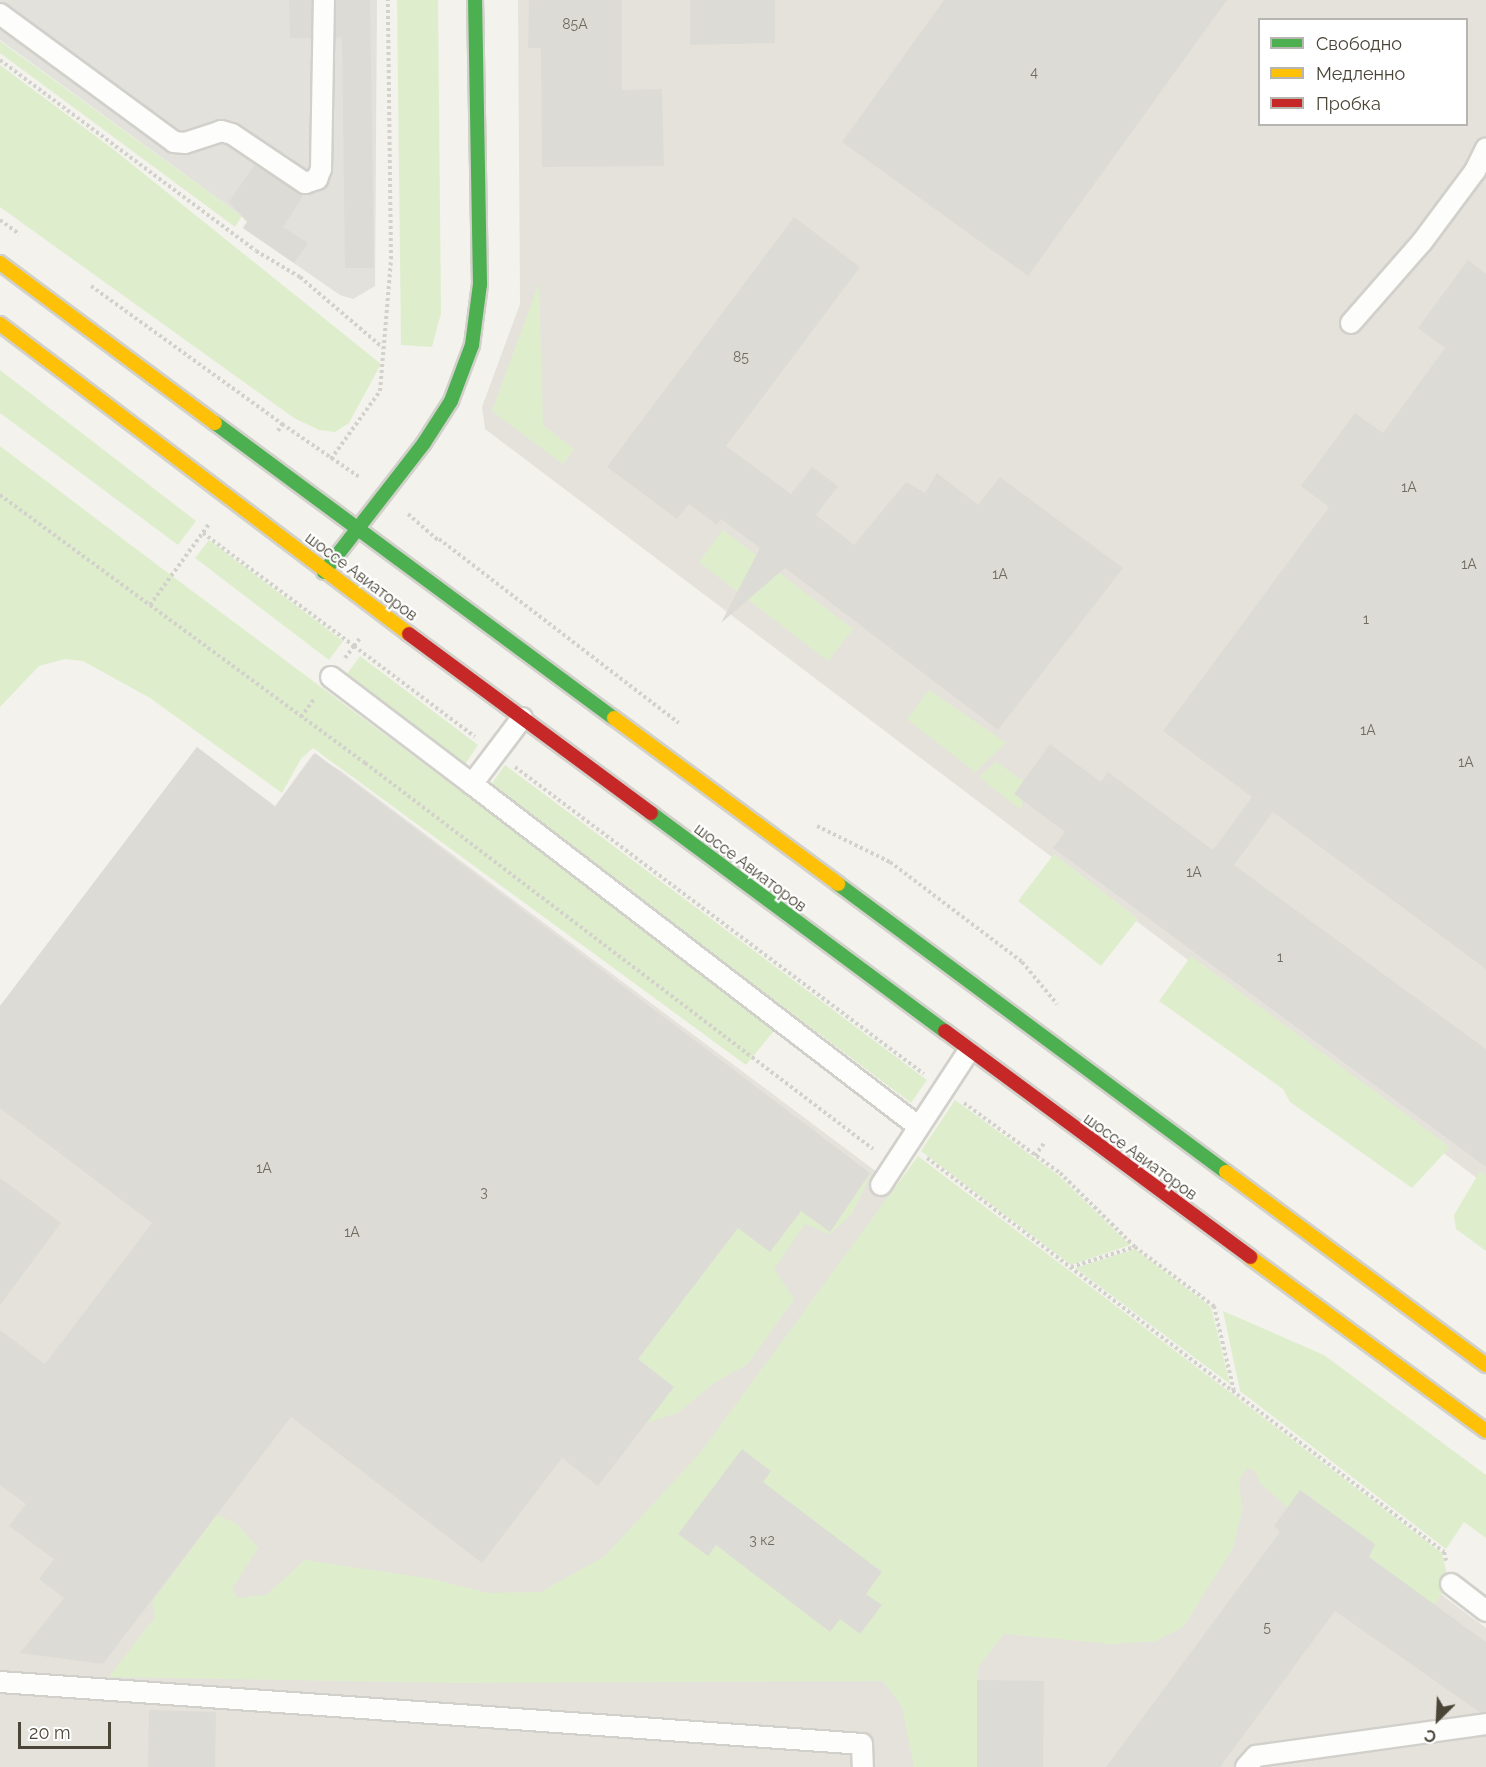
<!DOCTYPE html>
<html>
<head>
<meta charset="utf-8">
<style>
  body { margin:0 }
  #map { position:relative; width:1486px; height:1767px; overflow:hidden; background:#f3f2ed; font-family:Raleway,sans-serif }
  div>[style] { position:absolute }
  .industrial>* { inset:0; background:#e5e2dc }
  .green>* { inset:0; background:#deeecc }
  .parking>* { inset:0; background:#e2e1dc }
  .building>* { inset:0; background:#dddbd5 }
  .path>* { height:4px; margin-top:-2px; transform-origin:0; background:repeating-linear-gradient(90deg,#d3d1cb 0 3px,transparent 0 6px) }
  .roads { filter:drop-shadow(2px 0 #d1d0ca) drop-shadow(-2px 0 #d1d0ca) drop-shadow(0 2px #d1d0ca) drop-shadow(0 -2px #d1d0ca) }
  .lane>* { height:20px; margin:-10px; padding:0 10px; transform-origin:10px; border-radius:10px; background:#fdfdfc }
  .fast>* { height:14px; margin:-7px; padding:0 7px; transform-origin:7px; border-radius:7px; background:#4caf50 }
  .slow>* { height:14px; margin:-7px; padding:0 7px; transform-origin:7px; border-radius:7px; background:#ffc107 }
  .jam>* { height:14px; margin:-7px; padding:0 7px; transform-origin:7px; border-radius:7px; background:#c62828 }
  span { translate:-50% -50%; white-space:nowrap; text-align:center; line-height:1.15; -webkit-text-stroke:4.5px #fff; paint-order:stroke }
  .number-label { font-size:14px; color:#706b5f }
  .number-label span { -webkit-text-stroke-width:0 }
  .street-label { font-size:16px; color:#4a4537 }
  .legend { position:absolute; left:1258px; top:18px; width:210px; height:108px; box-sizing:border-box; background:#fff; border:2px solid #b7b5af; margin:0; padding:8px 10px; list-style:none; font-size:18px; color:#4a4537 }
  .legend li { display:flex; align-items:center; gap:12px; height:30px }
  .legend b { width:30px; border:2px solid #b7b5af }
  .north { position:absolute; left:1408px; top:1689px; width:60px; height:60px; -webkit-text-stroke:4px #fff; paint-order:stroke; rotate:204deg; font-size:16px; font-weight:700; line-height:24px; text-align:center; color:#4a4537 }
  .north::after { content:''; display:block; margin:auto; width:21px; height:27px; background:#4a4537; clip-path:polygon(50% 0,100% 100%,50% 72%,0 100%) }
  .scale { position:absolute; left:18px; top:1722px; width:93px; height:27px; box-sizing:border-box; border:3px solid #4a4537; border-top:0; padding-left:8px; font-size:18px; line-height:21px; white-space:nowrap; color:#4a4537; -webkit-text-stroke:4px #fff; paint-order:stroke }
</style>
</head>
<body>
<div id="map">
  <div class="industrial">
    <i style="clip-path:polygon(evenodd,518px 0,1486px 0,1486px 1185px,485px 429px,482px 407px,520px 304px,518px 0,1260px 20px,1466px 20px,1466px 124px,1260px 124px,1260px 20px)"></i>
    <i style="clip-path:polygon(197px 747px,275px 806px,313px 754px,341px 771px,1486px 1628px,1486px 1767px,0 1767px,0 1006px)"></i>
  </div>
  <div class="green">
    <i style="clip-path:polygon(397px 0,438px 0,441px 313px,432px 347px,401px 345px)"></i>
    <i style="clip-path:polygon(0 41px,242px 216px,235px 227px,0 53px)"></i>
    <i style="clip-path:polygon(0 65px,113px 149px,381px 364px,349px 423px,335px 432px,319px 430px,294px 418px,0 207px)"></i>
    <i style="clip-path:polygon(539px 283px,543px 425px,574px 449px,563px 464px,492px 411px)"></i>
    <i style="clip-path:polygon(0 370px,196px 521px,178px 545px,0 413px)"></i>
    <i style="clip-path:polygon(0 446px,156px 564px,777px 1027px,746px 1065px,313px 748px,301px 759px,282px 793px,150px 698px,83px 661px,65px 659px,39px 666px,0 707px)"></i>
    <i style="clip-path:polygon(723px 530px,853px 629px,828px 661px,699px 562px)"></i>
    <i style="clip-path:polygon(209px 540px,343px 641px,329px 660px,195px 558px)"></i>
    <i style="clip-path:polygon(360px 656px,478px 745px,464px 766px,346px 675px)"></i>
    <i style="clip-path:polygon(929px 690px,1006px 743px,975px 772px,907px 719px)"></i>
    <i style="clip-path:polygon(996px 762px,1026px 783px,1021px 810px,979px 777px)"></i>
    <i style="clip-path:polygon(505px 765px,927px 1080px,911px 1103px,490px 786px)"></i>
    <i style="clip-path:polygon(1054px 854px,1138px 919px,1101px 966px,1018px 901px)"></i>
    <i style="clip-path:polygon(1191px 956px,1450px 1147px,1412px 1188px,1290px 1102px,1283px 1089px,1159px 1001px)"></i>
    <i style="clip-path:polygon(955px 1100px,1058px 1175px,1130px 1245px,1071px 1265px,921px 1151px)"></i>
    <i style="clip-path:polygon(918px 1156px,1442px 1553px,1449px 1584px,1434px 1605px,1369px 1557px,1374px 1544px,1300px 1490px,1288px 1508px,1259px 1482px,1255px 1471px,1248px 1468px,1239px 1479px,1242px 1510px,1233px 1548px,1183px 1627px,1156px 1641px,1112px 1644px,1004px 1634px,978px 1667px,977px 1767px,914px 1767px,902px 1707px,883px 1681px,457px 1683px,109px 1677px,155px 1617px,152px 1602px,217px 1515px,237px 1524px,258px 1548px,232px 1589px,238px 1598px,266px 1595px,305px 1560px,432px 1579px,488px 1593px,541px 1592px,605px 1556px,701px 1452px)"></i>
    <i style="clip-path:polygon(872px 1171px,852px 1214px,830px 1234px,805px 1224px,774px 1269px,794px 1299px,748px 1364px,714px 1383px,678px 1413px,646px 1423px,674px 1387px,638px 1359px,738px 1228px,770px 1252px,801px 1211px,830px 1232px)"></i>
    <i style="clip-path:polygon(1480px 1171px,1486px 1176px,1486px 1251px,1456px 1229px,1454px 1215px)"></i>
    <i style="clip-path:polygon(1135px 1249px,1211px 1307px,1230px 1384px,1075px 1268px)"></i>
    <i style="clip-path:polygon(1223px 1311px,1324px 1355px,1486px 1475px,1486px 1538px,1464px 1522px,1446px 1549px,1240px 1391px)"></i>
  </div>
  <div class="parking">
    <i style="clip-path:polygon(0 0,377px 0,375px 286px,353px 299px,340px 295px,243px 228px,250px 217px,242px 216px,0 40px)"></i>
  </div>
  <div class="building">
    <i style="clip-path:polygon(289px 0,312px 0,311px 38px,290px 38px)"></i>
    <i style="clip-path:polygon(336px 0,370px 0,374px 268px,345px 268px,342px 37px,335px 38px)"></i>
    <i style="clip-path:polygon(529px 0,622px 0,622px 90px,662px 89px,664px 166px,542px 167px,541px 48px,528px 48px)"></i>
    <i style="clip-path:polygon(690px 0,775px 0,775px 43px,690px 45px)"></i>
    <i style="clip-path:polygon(944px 0,1227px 0,1028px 276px,842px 142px)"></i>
    <i style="clip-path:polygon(255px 164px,303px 196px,283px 227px,308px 243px,294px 263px,243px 228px,247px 222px,229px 202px)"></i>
    <i style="clip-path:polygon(794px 217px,860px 267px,726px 446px,791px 494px,812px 467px,838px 486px,816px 515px,854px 545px,906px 482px,925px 493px,937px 473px,978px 505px,1000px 477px,1123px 568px,998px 730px,785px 568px,721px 623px,760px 548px,721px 519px,717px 525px,689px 504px,677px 519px,607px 467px)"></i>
    <i style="clip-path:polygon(1468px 260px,1486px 274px,1486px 969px,1273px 812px,1234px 865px,1486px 1049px,1486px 1167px,1053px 848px,1065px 832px,1014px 794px,1050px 744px,1101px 782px,1108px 772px,1213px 850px,1252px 797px,1163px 731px,1329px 507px,1301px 486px,1355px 413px,1383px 433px,1445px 348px,1418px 328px)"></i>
    <i style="clip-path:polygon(197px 747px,275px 807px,315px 753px,870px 1173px,830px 1232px,801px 1211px,770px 1252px,738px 1228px,638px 1359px,674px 1387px,598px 1486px,562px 1458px,482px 1563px,291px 1417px,103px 1664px,20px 1653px,64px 1598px,39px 1579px,54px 1559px,9px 1526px,26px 1504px,0 1485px,0 1330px,45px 1364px,152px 1223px,0 1108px,0 1006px)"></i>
    <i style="clip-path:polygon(0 1178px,61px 1223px,0 1305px)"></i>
    <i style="clip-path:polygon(742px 1449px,771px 1471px,763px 1482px,882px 1572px,866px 1594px,882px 1605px,860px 1634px,840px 1619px,830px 1632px,716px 1545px,708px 1556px,678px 1534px)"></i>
    <i style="clip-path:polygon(1300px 1490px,1375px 1544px,1369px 1557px,1486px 1642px,1486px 1712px,1481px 1713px,1335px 1611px,1220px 1767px,1106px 1767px,1280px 1532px,1274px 1526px)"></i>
    <i style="clip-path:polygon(977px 1680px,1044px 1681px,1043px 1767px,977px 1767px)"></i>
    <i style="clip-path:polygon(149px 1710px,216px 1712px,215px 1767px,148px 1767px)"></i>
  </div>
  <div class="path">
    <i style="left:0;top:60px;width:319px;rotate:36.7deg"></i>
    <i style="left:256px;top:251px;width:51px;rotate:30.6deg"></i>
    <i style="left:300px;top:277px;width:109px;rotate:40.5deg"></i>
    <i style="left:0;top:220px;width:24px;rotate:36deg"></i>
    <i style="left:91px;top:286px;width:236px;rotate:35.8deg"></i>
    <i style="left:278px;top:431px;width:8px;rotate:-60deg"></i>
    <i style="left:282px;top:424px;width:93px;rotate:34.5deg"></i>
    <i style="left:331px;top:459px;width:84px;rotate:-54.2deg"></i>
    <i style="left:380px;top:391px;width:132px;rotate:-85.2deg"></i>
    <i style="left:391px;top:259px;width:259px;rotate:-90.7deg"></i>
    <i style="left:0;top:495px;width:453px;rotate:36.3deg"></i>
    <i style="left:365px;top:763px;width:638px;rotate:37.23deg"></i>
    <i style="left:408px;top:514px;width:40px;rotate:41deg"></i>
    <i style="left:203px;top:533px;width:189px;rotate:36.8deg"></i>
    <i style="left:354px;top:646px;width:11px;rotate:-52deg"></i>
    <i style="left:439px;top:539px;width:302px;rotate:37.5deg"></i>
    <i style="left:150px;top:605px;width:100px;rotate:-53.9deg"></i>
    <i style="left:345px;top:658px;width:15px;rotate:-53deg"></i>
    <i style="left:354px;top:646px;width:151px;rotate:36.9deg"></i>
    <i style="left:301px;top:717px;width:24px;rotate:-54deg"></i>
    <i style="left:515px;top:767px;width:511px;rotate:36.89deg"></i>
    <i style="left:817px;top:826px;width:81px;rotate:26.3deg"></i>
    <i style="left:890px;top:862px;width:166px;rotate:37.1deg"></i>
    <i style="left:1022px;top:962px;width:55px;rotate:50.2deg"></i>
    <i style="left:964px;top:1103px;width:119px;rotate:36.1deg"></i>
    <i style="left:1060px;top:1173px;width:105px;rotate:44.6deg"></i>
    <i style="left:1135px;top:1247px;width:99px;rotate:36.8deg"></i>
    <i style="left:1214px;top:1306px;width:87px;rotate:76.8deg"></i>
    <i style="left:1035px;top:1156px;width:16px;rotate:-55deg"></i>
    <i style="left:927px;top:1158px;width:650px;rotate:37.31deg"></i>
    <i style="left:1444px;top:1552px;width:9px;rotate:77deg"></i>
    <i style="left:1071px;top:1267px;width:67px;rotate:-17.4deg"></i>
  </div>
  <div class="roads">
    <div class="lane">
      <i style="left:0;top:14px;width:216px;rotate:36.3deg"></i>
      <i style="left:174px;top:142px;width:11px;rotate:5deg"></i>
      <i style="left:185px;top:143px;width:38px;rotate:-18deg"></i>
      <i style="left:221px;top:131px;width:11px;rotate:15deg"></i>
      <i style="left:232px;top:134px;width:88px;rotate:33.9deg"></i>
      <i style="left:305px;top:183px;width:13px;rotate:-18deg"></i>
      <i style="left:317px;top:179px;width:11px;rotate:-68deg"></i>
      <i style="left:321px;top:169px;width:169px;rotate:-89deg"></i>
      <i style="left:1351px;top:323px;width:108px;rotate:-48.8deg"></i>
      <i style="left:1422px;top:242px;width:89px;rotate:-53.3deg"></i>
      <i style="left:1475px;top:171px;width:25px;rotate:-64deg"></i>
      <i style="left:331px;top:677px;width:177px;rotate:37.2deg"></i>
      <i style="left:522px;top:718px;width:83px;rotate:127.1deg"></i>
      <i style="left:472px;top:784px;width:563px;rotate:37.5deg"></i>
      <i style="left:881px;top:1185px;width:159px;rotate:-56.8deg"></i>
      <i style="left:1451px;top:1584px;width:44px;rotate:37.6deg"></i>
      <i style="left:0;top:1682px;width:864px;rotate:4.11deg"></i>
      <i style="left:862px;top:1744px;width:23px;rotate:88deg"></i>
      <i style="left:1246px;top:1767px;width:15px;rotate:-48deg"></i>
      <i style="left:1256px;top:1756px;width:232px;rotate:-7.9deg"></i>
    </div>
    <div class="fast">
      <i style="left:215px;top:423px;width:496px;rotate:36.5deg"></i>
      <i style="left:324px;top:572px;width:163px;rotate:-52.2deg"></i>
      <i style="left:424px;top:443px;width:50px;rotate:-57.3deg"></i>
      <i style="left:451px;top:401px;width:60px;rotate:-69.4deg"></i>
      <i style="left:472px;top:345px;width:62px;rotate:-82.5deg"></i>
      <i style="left:480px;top:284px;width:284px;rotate:-91deg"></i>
      <i style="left:651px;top:813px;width:366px;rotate:36.6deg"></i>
      <i style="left:838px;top:884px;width:483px;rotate:36.6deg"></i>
    </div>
    <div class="slow">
      <i style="left:0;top:263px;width:268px;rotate:36.7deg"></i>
      <i style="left:0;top:324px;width:513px;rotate:37.16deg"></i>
      <i style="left:614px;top:718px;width:279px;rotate:36.5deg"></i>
      <i style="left:1226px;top:1172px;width:324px;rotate:36.6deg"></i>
      <i style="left:1250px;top:1257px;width:293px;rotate:36.4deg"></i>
    </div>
    <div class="jam">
      <i style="left:409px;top:634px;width:301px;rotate:36.5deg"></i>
      <i style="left:945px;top:1031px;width:380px;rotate:36.5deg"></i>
    </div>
  </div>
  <div class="number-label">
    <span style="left:575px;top:24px">85А</span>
    <span style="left:1034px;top:72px">4</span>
    <span style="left:741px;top:357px">85</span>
    <span style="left:1409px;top:487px">1А</span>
    <span style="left:1469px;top:564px">1А</span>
    <span style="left:1000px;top:574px">1А</span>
    <span style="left:1366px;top:619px">1</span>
    <span style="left:1368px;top:730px">1А</span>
    <span style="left:1466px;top:762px">1А</span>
    <span style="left:1194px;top:872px">1А</span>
    <span style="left:1280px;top:957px">1</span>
    <span style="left:264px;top:1168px">1А</span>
    <span style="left:484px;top:1192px">3</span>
    <span style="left:352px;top:1232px">1А</span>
    <span style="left:762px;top:1540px">3 к2</span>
    <span style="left:1267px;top:1627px">5</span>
  </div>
  <div class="street-label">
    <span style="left:361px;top:577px;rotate:37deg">шоссе Авиаторов</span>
    <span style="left:750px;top:868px;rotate:37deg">шоссе Авиаторов</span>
    <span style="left:1140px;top:1157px;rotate:36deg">шоссе Авиаторов</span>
  </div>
  <ul class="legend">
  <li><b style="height:8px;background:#4caf50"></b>Свободно</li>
  <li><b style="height:8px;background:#ffc107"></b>Медленно</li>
  <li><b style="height:8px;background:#c62828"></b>Пробка</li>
  </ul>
  <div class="north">С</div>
  <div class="scale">20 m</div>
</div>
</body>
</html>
